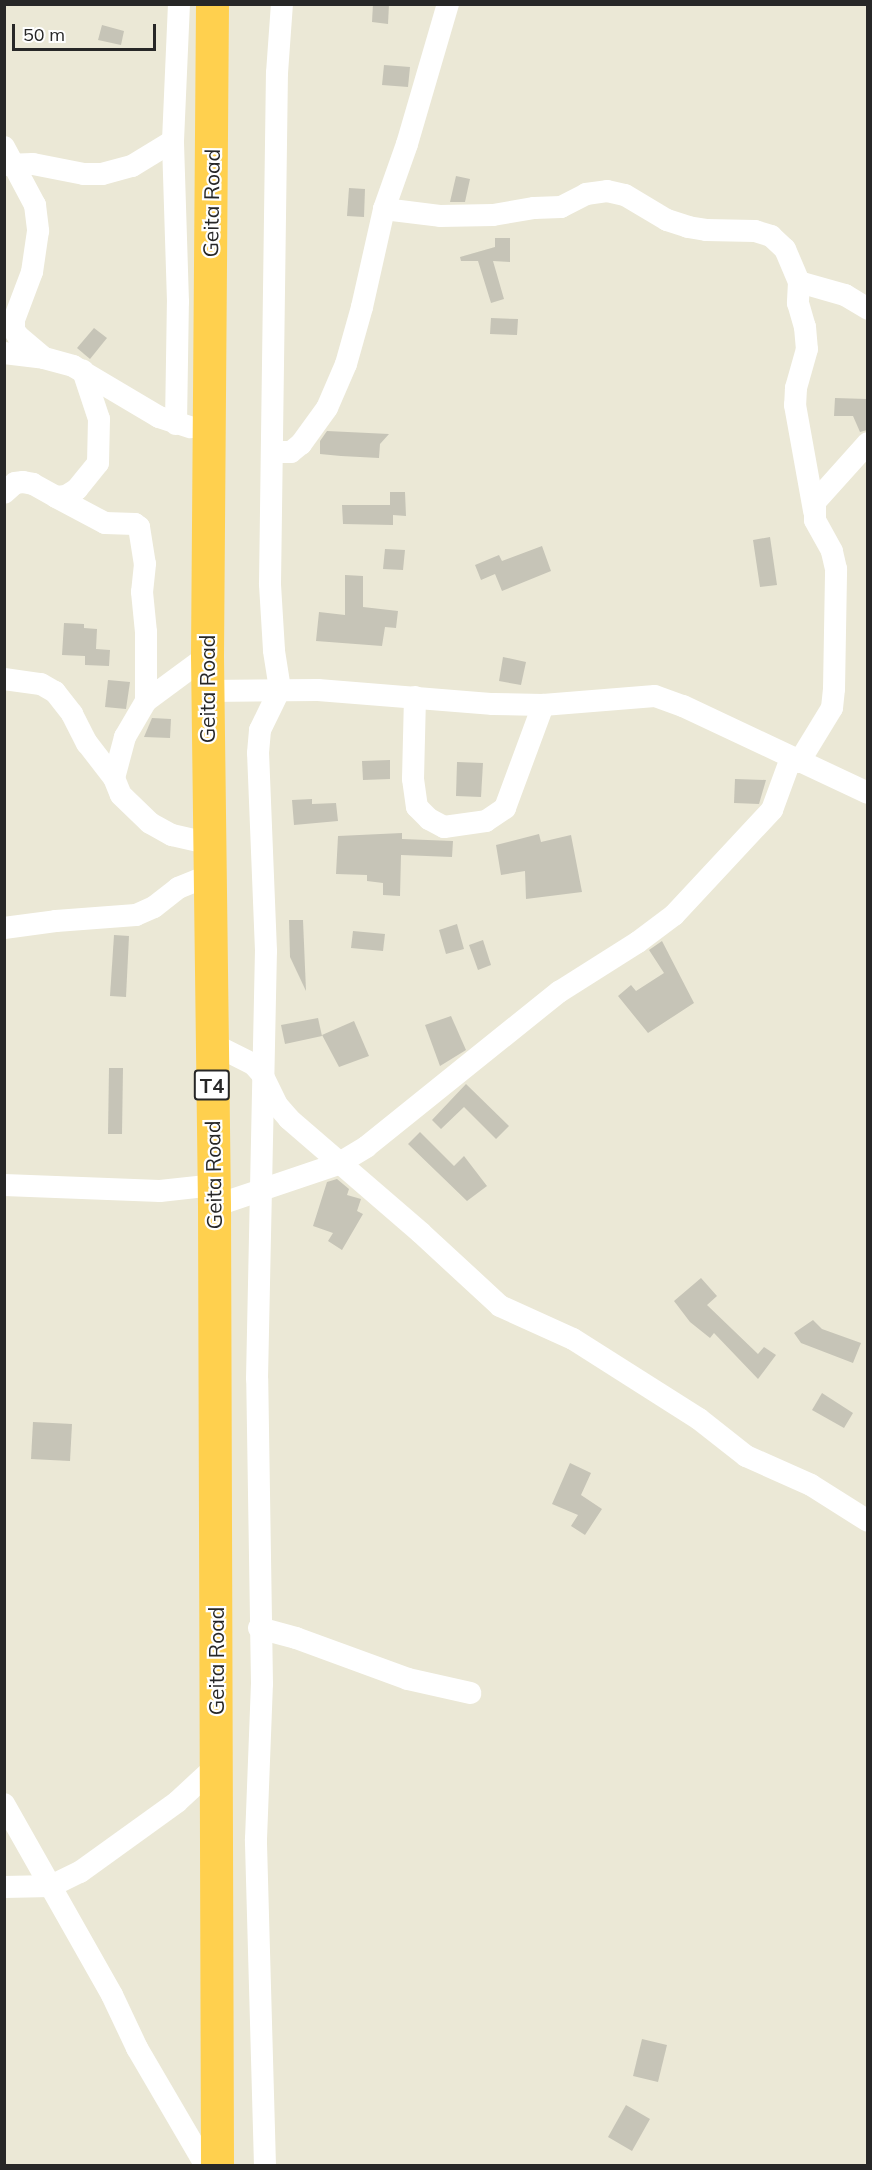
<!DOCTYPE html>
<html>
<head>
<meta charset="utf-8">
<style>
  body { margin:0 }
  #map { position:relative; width:872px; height:2170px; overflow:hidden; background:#ebe8d6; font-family:Mulish,sans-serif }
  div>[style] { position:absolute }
  .building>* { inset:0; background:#c6c4b7 }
  .street>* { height:22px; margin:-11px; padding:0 11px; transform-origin:11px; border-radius:11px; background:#fff }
  .highway>* { height:33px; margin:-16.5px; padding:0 16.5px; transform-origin:16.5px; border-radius:16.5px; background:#ffd04e }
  span { translate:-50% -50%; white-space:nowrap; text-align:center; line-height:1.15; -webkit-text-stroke:4.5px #fff; paint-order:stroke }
  .shield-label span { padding:2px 4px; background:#fff; border:2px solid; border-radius:4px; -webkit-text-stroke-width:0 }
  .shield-label { font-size:20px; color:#272727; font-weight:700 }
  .street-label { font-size:21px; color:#272727 }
  .frame { position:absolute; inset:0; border:6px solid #272727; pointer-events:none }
  .scale { position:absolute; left:12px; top:24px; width:144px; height:27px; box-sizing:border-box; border:3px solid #272727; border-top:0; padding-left:8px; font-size:18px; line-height:21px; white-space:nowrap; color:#272727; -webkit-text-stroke:4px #fff; paint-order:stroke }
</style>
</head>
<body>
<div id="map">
  <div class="building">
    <i style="clip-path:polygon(373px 4px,389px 4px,388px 24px,372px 22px)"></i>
    <i style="clip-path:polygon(102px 25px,124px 31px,121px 45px,98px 40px)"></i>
    <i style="clip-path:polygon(384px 65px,410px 67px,408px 87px,382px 85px)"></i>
    <i style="clip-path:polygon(456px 176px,470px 179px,465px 202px,450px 202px)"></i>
    <i style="clip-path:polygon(349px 188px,365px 189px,364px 217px,347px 216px)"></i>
    <i style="clip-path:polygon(495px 238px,510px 238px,510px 262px,493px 261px,504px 299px,491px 303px,478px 261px,461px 261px,460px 257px,495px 247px)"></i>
    <i style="clip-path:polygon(491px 318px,518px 319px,517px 335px,490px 334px)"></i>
    <i style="clip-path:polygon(94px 328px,107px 338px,90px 359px,77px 348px)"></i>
    <i style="clip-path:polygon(835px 398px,867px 399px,867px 430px,860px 432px,853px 416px,834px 416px)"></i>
    <i style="clip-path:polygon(327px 431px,389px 434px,380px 444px,379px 458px,341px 456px,320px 454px,320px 441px)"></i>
    <i style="clip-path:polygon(390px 492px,405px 492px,406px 516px,393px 515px,393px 525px,343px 524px,342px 505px,390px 505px)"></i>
    <i style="clip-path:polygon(770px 537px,777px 585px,760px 587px,753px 540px)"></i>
    <i style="clip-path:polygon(542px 546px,551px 571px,502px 591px,495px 574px,481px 580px,475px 565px,499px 555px,502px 561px)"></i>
    <i style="clip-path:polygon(385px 549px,405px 550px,403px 570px,383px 569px)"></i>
    <i style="clip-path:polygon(345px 575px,363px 576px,363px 607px,398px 611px,396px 628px,385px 627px,382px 646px,316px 641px,319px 612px,345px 615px)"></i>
    <i style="clip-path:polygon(64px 623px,84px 624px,84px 628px,97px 629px,96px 649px,110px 650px,109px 666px,85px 665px,85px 656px,62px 655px)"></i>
    <i style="clip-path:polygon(503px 657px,526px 662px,521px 685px,499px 681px)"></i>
    <i style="clip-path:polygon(108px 680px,130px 682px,126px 709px,105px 707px)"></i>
    <i style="clip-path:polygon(152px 718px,171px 719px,170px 738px,144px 737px)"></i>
    <i style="clip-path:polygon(390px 760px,390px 779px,363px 780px,362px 761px)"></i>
    <i style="clip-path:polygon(457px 762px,483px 763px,481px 797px,456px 796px)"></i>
    <i style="clip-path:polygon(735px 779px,766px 780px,759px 804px,734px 803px)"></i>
    <i style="clip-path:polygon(312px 799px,312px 804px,336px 803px,338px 821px,294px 825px,292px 800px)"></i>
    <i style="clip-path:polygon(402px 833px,402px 839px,453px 841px,452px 857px,401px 855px,400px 896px,383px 895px,383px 883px,367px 881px,367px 875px,336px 874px,338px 836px)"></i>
    <i style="clip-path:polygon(539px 834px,541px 842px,571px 835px,582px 892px,526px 899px,525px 871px,501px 875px,496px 845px)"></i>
    <i style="clip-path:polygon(289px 920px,303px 920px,306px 991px,290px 957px)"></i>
    <i style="clip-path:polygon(457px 924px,464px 949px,446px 954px,439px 930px)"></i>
    <i style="clip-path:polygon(353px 931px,385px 934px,383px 951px,351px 948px)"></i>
    <i style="clip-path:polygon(114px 935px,129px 936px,126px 997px,110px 996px)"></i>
    <i style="clip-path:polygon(483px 940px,491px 965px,478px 970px,469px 945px)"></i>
    <i style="clip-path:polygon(662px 941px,694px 1003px,648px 1033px,618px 996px,631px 985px,636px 991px,664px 973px,649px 950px)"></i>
    <i style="clip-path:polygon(451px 1016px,466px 1050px,440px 1066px,425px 1025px)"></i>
    <i style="clip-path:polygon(318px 1018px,322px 1036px,285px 1044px,281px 1025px)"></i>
    <i style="clip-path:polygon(354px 1021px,369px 1056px,339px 1067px,322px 1035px)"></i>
    <i style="clip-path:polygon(109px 1068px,123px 1068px,122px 1134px,108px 1134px)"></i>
    <i style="clip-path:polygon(466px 1084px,509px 1126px,496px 1139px,464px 1107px,441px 1129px,432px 1120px)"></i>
    <i style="clip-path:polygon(420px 1132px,454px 1166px,464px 1156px,487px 1186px,467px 1201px,408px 1144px)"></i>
    <i style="clip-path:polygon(337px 1179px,349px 1189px,347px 1195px,361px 1199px,357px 1211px,363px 1214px,342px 1250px,328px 1241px,333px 1233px,313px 1226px,327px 1182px)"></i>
    <i style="clip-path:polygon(701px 1278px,717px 1296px,707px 1305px,758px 1354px,764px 1347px,776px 1355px,758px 1379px,714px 1333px,710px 1338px,690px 1322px,674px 1301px)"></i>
    <i style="clip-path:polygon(813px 1320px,822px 1329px,861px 1343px,853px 1363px,801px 1343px,794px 1333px)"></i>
    <i style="clip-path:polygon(822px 1393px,853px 1413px,844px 1428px,812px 1410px)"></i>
    <i style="clip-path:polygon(33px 1422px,72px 1424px,70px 1461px,31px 1459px)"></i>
    <i style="clip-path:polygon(570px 1463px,591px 1473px,581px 1495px,602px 1509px,585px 1535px,571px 1526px,578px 1515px,552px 1504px)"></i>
    <i style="clip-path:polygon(642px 2039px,667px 2045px,658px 2082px,633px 2076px)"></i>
    <i style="clip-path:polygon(626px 2105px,650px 2119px,632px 2151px,608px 2137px)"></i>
  </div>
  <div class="street">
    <i style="left:4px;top:147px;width:66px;rotate:61.9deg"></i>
    <i style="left:35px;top:205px;width:26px;rotate:83deg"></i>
    <i style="left:38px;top:231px;width:41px;rotate:98.3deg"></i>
    <i style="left:32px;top:272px;width:51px;rotate:110.6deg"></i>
    <i style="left:14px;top:320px;width:10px;rotate:90deg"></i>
    <i style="left:14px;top:330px;width:7px;rotate:56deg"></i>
    <i style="left:18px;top:336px;width:34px;rotate:40deg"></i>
    <i style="left:4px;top:165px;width:29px;rotate:-2deg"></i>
    <i style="left:33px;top:164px;width:52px;rotate:11.1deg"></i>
    <i style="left:84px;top:174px;width:18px"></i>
    <i style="left:102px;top:174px;width:31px;rotate:-15deg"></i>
    <i style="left:132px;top:166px;width:48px;rotate:-31.4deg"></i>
    <i style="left:384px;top:209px;width:56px;rotate:7.1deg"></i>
    <i style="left:440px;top:216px;width:53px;rotate:-1.1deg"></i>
    <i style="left:493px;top:215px;width:42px;rotate:-9.7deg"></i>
    <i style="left:534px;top:208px;width:27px;rotate:-2deg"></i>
    <i style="left:561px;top:207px;width:28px;rotate:-27deg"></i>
    <i style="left:586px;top:194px;width:21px;rotate:-8deg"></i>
    <i style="left:607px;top:191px;width:18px;rotate:13deg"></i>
    <i style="left:625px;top:195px;width:49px;rotate:30.8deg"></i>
    <i style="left:667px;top:220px;width:22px;rotate:18deg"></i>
    <i style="left:688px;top:227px;width:18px;rotate:9deg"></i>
    <i style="left:706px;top:230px;width:49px;rotate:1.2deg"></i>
    <i style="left:755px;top:231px;width:17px;rotate:17deg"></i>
    <i style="left:771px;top:236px;width:19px;rotate:43deg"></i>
    <i style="left:785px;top:249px;width:36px;rotate:67deg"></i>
    <i style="left:799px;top:282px;width:48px;rotate:15.8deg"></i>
    <i style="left:845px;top:295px;width:27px;rotate:31deg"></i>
    <i style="left:799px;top:282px;width:21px;rotate:93deg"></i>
    <i style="left:798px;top:303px;width:25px;rotate:74deg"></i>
    <i style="left:805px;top:327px;width:22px;rotate:85deg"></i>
    <i style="left:807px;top:349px;width:41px;rotate:105.8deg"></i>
    <i style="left:796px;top:388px;width:17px;rotate:93deg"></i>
    <i style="left:795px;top:405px;width:108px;rotate:79.8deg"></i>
    <i style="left:4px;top:353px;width:40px;rotate:7.1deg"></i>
    <i style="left:44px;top:358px;width:30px;rotate:15deg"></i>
    <i style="left:73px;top:366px;width:100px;rotate:30.7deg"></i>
    <i style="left:159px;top:417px;width:33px;rotate:18deg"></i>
    <i style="left:176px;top:424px;width:122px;rotate:-89.1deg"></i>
    <i style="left:178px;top:302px;width:161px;rotate:-91.8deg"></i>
    <i style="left:173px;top:141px;width:137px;rotate:-87.5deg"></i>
    <i style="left:273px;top:452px;width:18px"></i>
    <i style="left:291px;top:452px;width:13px;rotate:-39deg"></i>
    <i style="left:301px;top:444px;width:44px;rotate:-54.2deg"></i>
    <i style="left:327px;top:408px;width:48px;rotate:-66.6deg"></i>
    <i style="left:346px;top:364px;width:59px;rotate:-74.3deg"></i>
    <i style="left:362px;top:307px;width:100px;rotate:-77.3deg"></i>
    <i style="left:384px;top:209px;width:69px;rotate:-70.5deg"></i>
    <i style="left:407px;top:144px;width:146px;rotate:-73.7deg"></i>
    <i style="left:4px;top:493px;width:15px;rotate:-42deg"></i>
    <i style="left:15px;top:483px;width:8px;rotate:-7deg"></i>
    <i style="left:23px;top:482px;width:10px;rotate:11deg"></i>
    <i style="left:33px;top:484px;width:26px;rotate:29deg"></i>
    <i style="left:56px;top:497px;width:10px;rotate:-6deg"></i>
    <i style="left:66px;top:496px;width:13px;rotate:-32deg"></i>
    <i style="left:77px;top:489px;width:33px;rotate:-51deg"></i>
    <i style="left:98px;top:463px;width:44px;rotate:-88.7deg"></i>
    <i style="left:99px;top:419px;width:51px;rotate:-108.4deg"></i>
    <i style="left:56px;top:497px;width:55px;rotate:28deg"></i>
    <i style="left:105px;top:523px;width:30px;rotate:2deg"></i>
    <i style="left:135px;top:524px;width:5px;rotate:37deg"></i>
    <i style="left:139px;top:527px;width:37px;rotate:81deg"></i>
    <i style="left:145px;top:564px;width:28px;rotate:96deg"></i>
    <i style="left:142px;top:592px;width:40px;rotate:84.3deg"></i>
    <i style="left:146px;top:632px;width:69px;rotate:90deg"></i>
    <i style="left:207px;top:656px;width:76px;rotate:143.6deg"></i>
    <i style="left:146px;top:701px;width:42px;rotate:120.3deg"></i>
    <i style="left:125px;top:737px;width:42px;rotate:105deg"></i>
    <i style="left:114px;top:778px;width:18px;rotate:68deg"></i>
    <i style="left:121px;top:795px;width:40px;rotate:44deg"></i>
    <i style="left:150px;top:823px;width:25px;rotate:29deg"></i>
    <i style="left:172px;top:835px;width:37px;rotate:13deg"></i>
    <i style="left:4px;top:679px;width:37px;rotate:8deg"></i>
    <i style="left:41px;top:684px;width:16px;rotate:30deg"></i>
    <i style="left:55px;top:692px;width:28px;rotate:52deg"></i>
    <i style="left:72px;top:714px;width:33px;rotate:63deg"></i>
    <i style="left:87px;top:743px;width:44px;rotate:52.4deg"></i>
    <i style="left:207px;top:691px;width:111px;rotate:-0.5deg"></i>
    <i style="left:318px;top:690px;width:176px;rotate:4.6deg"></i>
    <i style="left:493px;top:704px;width:50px;rotate:1.1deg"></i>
    <i style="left:543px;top:705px;width:112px;rotate:-4.6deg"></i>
    <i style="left:655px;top:696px;width:30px;rotate:20deg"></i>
    <i style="left:683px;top:706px;width:204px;rotate:25.2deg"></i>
    <i style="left:415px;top:697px;width:82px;rotate:91.4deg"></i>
    <i style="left:413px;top:779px;width:28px;rotate:82deg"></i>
    <i style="left:417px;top:807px;width:17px;rotate:45deg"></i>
    <i style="left:429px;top:819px;width:17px;rotate:28deg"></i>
    <i style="left:444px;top:827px;width:42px;rotate:-8.1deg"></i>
    <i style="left:486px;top:821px;width:23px;rotate:-34deg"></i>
    <i style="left:505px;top:808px;width:110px;rotate:-69.7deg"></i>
    <i style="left:799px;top:762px;width:63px;rotate:-58.6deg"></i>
    <i style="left:832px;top:708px;width:19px;rotate:-84deg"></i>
    <i style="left:834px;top:689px;width:120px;rotate:-89deg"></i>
    <i style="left:836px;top:569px;width:18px;rotate:-103deg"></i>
    <i style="left:832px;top:551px;width:35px;rotate:-119deg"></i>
    <i style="left:815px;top:520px;width:18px;rotate:-90deg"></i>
    <i style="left:815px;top:502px;width:79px;rotate:-48.1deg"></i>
    <i style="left:4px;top:928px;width:52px;rotate:-7.7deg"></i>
    <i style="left:56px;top:921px;width:80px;rotate:-4.3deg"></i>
    <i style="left:136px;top:915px;width:20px;rotate:-24deg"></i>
    <i style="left:154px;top:907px;width:31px;rotate:-38deg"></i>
    <i style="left:178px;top:888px;width:32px;rotate:-22deg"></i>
    <i style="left:211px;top:1043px;width:47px;rotate:26.6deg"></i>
    <i style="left:253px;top:1064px;width:13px;rotate:48deg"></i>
    <i style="left:262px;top:1074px;width:34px;rotate:64deg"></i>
    <i style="left:277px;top:1105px;width:18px;rotate:49deg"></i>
    <i style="left:289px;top:1119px;width:174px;rotate:40.8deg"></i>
    <i style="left:421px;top:1233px;width:108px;rotate:42.7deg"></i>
    <i style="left:500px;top:1306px;width:80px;rotate:24.3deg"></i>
    <i style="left:573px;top:1339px;width:149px;rotate:32.4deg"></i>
    <i style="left:699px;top:1419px;width:60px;rotate:38.2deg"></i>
    <i style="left:746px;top:1456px;width:71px;rotate:24deg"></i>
    <i style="left:811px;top:1485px;width:67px;rotate:32.3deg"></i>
    <i style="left:4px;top:1185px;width:156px;rotate:2.2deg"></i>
    <i style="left:160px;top:1191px;width:54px;rotate:-6.3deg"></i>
    <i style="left:214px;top:1206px;width:131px;rotate:-18.7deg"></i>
    <i style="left:338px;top:1164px;width:33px;rotate:-31deg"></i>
    <i style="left:366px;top:1147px;width:248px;rotate:-38.8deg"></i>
    <i style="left:559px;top:992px;width:93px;rotate:-32.3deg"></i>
    <i style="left:638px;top:942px;width:45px;rotate:-36.9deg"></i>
    <i style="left:674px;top:915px;width:144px;rotate:-47deg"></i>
    <i style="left:772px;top:810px;width:55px;rotate:-69.9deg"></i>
    <i style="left:259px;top:1628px;width:38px;rotate:15deg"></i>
    <i style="left:296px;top:1638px;width:119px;rotate:20.1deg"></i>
    <i style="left:408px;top:1679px;width:64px;rotate:12.7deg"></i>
    <i style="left:4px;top:1804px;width:219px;rotate:60.5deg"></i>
    <i style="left:112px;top:1995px;width:59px;rotate:64.7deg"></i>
    <i style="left:137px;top:2048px;width:137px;rotate:59.7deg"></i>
    <i style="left:4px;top:1887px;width:47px;rotate:-1.2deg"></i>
    <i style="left:51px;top:1886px;width:32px;rotate:-26deg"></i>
    <i style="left:80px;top:1872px;width:120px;rotate:-35.8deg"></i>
    <i style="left:177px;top:1802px;width:53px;rotate:-42.7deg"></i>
    <i style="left:265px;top:2166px;width:327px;rotate:-91.6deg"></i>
    <i style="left:256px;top:1839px;width:155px;rotate:-87.8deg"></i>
    <i style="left:262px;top:1684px;width:305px;rotate:-90.9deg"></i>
    <i style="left:257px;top:1379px;width:428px;rotate:-88.8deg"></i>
    <i style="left:266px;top:951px;width:198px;rotate:-92.3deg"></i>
    <i style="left:258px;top:753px;width:23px;rotate:-85deg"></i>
    <i style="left:260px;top:730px;width:46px;rotate:-64deg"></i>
    <i style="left:280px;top:689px;width:39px;rotate:-99deg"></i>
    <i style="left:274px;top:650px;width:66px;rotate:-93.5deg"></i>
    <i style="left:270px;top:584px;width:511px;rotate:-89.22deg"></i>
    <i style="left:277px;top:73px;width:69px;rotate:-85.9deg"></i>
  </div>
  <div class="highway">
    <i style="left:212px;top:4px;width:652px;rotate:90.44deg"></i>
    <i style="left:207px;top:656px;width:550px;rotate:89.27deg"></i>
    <i style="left:214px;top:1206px;width:960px;rotate:89.82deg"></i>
  </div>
  <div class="shield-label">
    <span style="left:212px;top:1085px">T4</span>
  </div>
  <div class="street-label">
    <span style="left:211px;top:203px;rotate:-89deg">Geita Road</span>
    <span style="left:207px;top:689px;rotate:-90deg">Geita Road</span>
    <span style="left:213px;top:1175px;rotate:-91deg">Geita Road</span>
    <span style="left:216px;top:1661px;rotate:-90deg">Geita Road</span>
  </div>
  <div class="frame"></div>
  <div class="scale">50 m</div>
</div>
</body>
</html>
